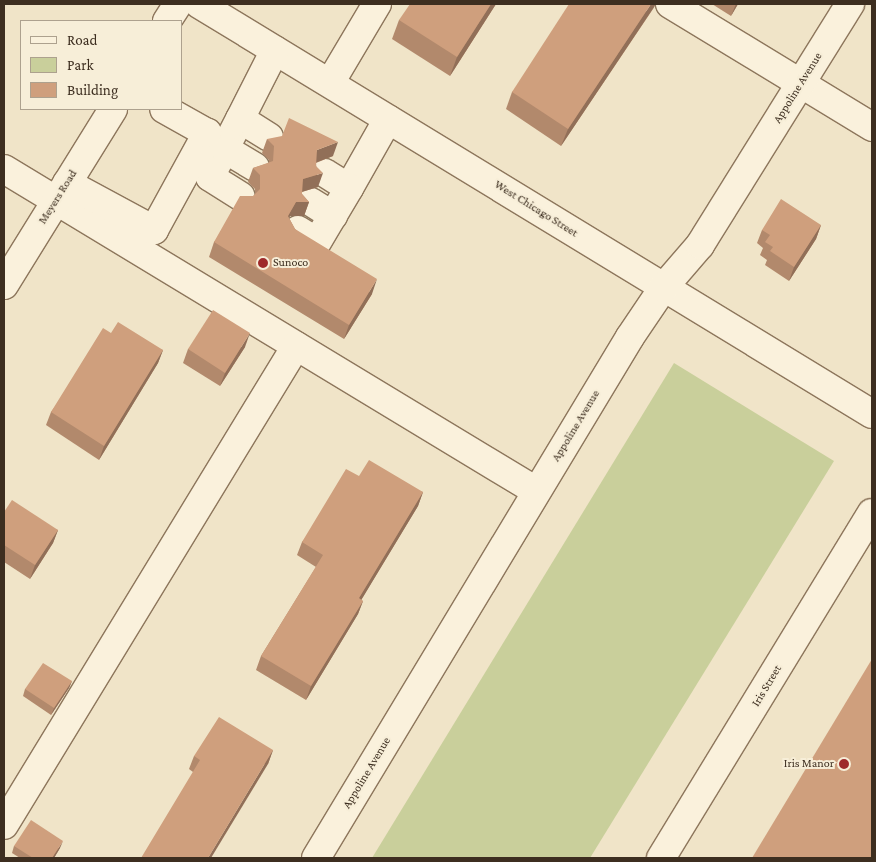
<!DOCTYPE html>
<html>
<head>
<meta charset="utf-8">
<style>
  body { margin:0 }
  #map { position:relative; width:876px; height:862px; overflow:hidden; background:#f0e4c8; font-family:"Crimson Pro",serif }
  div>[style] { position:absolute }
  .green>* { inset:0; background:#c9cf9b }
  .roads { filter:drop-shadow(1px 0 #8d765c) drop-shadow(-1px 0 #8d765c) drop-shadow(0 1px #8d765c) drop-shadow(0 -1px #8d765c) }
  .minor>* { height:28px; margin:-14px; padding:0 14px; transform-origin:14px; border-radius:14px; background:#faf1dc }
  .wall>* { inset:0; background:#b2896c }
  .shaded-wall>* { inset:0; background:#916f58 }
  .building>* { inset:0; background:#cf9f7d }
  .dots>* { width:14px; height:14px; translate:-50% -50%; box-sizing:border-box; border:2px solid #f7eed8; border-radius:50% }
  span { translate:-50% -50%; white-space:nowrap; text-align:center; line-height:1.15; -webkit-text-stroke:4px #f7eed8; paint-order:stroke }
  .street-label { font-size:12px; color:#3d2e20 }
  .poi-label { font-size:12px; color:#3d2e20 }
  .left { translate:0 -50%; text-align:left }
  .right { translate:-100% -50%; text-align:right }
  .frame { position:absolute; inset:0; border:5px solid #3d2e20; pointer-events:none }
  .legend { position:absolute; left:20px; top:20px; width:162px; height:90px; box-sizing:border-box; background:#f7eed8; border:1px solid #ada18e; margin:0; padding:6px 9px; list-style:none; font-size:15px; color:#3d2e20 }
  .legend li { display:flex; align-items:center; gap:10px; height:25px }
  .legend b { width:25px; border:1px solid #ada18e }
</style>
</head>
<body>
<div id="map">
  <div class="green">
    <i style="clip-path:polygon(674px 363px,834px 461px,590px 858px,372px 858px)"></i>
  </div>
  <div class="roads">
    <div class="minor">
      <i style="left:199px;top:4px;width:788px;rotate:31.35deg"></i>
      <i style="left:670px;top:4px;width:237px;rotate:31.3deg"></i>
      <i style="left:167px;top:21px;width:20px;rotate:-57deg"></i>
      <i style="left:330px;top:83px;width:92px;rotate:-59.3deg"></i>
      <i style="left:240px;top:119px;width:65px;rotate:117.3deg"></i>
      <i style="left:210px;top:177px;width:36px;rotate:32deg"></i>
      <i style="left:269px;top:137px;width:34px;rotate:-148deg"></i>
      <i style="left:240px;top:119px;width:77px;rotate:-63.1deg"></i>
      <i style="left:225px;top:149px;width:35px;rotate:31deg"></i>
      <i style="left:4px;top:169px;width:622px;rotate:31.18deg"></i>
      <i style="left:325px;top:173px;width:28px;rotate:32deg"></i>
      <i style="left:349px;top:188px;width:79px;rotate:-60.5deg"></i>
      <i style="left:67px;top:183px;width:99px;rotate:28.4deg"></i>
      <i style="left:154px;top:230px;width:111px;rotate:-61.3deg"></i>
      <i style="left:207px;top:133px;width:49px;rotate:-150.8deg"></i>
      <i style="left:311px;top:202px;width:26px;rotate:32deg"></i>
      <i style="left:298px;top:230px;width:22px;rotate:32deg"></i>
      <i style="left:317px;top:242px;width:63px;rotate:-59.3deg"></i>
      <i style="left:4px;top:285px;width:207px;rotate:-58.2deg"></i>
      <i style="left:4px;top:825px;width:561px;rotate:-58.63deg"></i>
      <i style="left:316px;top:858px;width:608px;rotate:-58.92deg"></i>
      <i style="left:630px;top:337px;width:59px;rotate:-56deg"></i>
      <i style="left:663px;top:288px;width:57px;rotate:-49.3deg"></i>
      <i style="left:700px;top:245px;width:284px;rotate:-58.1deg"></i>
      <i style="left:661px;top:858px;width:404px;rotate:-58.6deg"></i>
    </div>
  </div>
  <div class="wall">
    <i style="clip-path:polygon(496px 4px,450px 76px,392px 39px,399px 20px)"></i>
    <i style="clip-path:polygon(712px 4px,738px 4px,731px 16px)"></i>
    <i style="clip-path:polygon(655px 6px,561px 146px,506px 109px,512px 92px)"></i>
    <i style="clip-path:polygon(267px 139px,333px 156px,316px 163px,318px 187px,302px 192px,302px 194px,309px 202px,304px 216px,290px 216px,289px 218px,295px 229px,372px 294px,344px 339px,209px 257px,214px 242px,255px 194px,255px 189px,248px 182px,253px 168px,269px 163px,269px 160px,262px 153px)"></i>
    <i style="clip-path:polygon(821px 225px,816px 239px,789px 281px,765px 265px,767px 260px,760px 255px,763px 248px,757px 243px,762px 230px)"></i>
    <i style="clip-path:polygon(111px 333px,163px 350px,158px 363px,99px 460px,46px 425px,51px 412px)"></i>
    <i style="clip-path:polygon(245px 347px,220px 386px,183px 363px,188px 349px)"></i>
    <i style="clip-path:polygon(359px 476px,423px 492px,418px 506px,361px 600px,363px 601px,358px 614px,306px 700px,256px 670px,261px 656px,316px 567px,297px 555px,302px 542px)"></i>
    <i style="clip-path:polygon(4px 512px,58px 530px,53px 543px,30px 579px,4px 562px)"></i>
    <i style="clip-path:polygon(72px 681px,69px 688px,51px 715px,23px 696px,25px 689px)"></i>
    <i style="clip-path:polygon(273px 750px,268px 764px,193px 772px,189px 769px,194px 756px)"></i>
    <i style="clip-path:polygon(14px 846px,60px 848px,54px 858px,20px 858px,12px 853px)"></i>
  </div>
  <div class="shaded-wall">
    <i style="clip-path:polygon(491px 4px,496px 4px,450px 76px,457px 57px)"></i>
    <i style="clip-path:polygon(651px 4px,656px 4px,561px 146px,568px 129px)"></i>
    <i style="clip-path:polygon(736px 4px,738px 4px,731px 16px)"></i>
    <i style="clip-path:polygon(338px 142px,333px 156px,312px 164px,317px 150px)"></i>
    <i style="clip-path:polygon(323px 173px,318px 187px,298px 193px,303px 179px)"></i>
    <i style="clip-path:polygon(296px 202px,309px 202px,304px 216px,290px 216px,282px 230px,288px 216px)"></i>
    <i style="clip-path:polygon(821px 225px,816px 239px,789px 281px,794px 267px)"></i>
    <i style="clip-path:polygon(377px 279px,372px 294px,344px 339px,349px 325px)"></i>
    <i style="clip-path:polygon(250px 333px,245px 347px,220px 386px,225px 373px)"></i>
    <i style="clip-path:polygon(163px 350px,158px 363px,99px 460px,104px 446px)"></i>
    <i style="clip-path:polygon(423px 492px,418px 506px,354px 612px,359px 598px)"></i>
    <i style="clip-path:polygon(58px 530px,53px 543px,30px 579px,35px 565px)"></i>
    <i style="clip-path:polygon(363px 601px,358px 614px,306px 700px,311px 686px)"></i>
    <i style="clip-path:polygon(72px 681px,69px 688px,51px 715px,54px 708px)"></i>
    <i style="clip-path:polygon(273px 750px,268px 764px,211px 858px,208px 858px)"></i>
    <i style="clip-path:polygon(63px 841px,60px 848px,54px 858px,52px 858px)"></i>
  </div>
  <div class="building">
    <i style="clip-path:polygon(410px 4px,491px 4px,457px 57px,399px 20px)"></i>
    <i style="clip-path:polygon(569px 4px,651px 4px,568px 129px,512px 92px)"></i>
    <i style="clip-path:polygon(289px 118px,338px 142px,317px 150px,316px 166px,323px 173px,303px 179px,302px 194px,309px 202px,296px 202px,288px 216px,295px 229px,377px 279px,349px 325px,214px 242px,240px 196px,253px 196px,260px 189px,260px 175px,253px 168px,273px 161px,274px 146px,267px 139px,282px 136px)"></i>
    <i style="clip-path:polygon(781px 199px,821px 225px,794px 267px,770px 251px,773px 247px,765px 242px,770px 235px,762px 230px)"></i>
    <i style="clip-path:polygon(213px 310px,250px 333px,225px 373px,188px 349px)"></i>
    <i style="clip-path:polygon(118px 322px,163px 350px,104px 446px,51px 412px,103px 328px,111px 333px)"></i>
    <i style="clip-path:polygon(369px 460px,423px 492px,359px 598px,363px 601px,311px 686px,261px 656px,323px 555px,302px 542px,346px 469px,359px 476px)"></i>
    <i style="clip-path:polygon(12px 500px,58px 530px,35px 565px,4px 545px,4px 512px)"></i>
    <i style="clip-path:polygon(872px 659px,872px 858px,752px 858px)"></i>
    <i style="clip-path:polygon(43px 663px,72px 681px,54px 708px,25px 689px)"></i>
    <i style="clip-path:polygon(219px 717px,273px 750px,208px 858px,141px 858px,200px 760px,194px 756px)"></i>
    <i style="clip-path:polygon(31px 820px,63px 841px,52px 858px,33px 858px,14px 846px)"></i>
  </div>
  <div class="dots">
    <i style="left:263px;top:263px;background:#9e2a2b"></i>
    <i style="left:844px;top:764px;background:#9e2a2b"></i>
  </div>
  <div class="street-label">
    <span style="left:798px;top:88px;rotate:-58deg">Appoline Avenue</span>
    <span style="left:58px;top:197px;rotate:-58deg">Meyers Road</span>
    <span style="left:536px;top:209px;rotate:32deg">West Chicago Street</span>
    <span style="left:576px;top:426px;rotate:-59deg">Appoline Avenue</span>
    <span style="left:767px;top:686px;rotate:-59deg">Iris Street</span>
    <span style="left:367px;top:773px;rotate:-59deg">Appoline Avenue</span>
  </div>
  <div class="poi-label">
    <span class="left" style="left:273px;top:263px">Sunoco</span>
    <span class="right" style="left:834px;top:764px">Iris Manor</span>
  </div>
  <div class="frame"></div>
  <ul class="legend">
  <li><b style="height:6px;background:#faf1dc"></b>Road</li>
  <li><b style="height:14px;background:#c9cf9b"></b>Park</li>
  <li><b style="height:14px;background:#cf9f7d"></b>Building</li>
  </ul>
</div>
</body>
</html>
